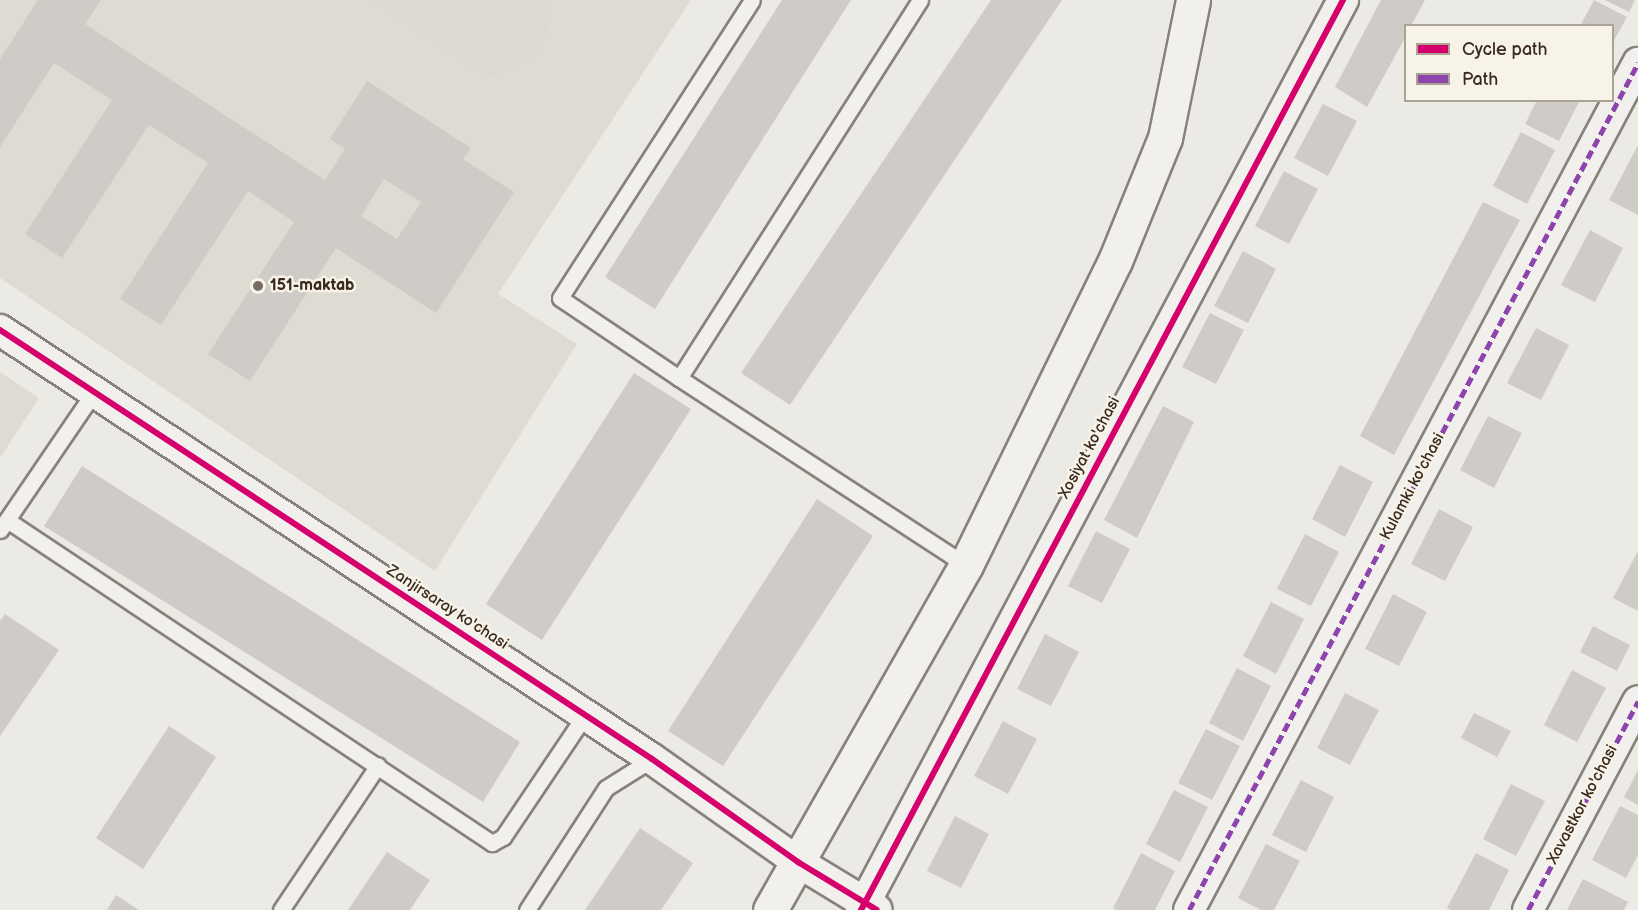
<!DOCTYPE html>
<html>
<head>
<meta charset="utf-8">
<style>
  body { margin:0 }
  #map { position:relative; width:1638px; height:910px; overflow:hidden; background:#eceae4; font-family:"Balsamiq Sans",sans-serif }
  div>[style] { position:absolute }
  .built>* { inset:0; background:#dedbd2 }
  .green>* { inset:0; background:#ddd9d0 }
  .building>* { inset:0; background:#cfccc7 }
  .roads { filter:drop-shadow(2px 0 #86827c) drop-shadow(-2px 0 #86827c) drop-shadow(0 2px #86827c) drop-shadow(0 -2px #86827c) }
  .lane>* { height:15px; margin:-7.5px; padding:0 7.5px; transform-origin:7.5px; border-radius:7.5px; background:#f1f0ec }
  .street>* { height:30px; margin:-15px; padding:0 15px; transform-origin:15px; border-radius:15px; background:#f1f0ec }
  .secondary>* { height:33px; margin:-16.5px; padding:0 16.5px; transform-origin:16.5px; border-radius:16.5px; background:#f1f0ec }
  .quiet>* { height:4.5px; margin-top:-2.25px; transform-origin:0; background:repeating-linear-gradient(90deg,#8e44ad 0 9px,transparent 0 13.5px) }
  .cycleway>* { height:6px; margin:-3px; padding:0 3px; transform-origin:3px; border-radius:3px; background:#d6006c }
  .dots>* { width:16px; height:16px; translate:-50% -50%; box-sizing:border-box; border:3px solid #f7f3e8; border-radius:50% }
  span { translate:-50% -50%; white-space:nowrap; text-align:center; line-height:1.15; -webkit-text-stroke:5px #f7f3e8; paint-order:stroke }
  .poi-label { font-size:16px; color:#3b2a1e; font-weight:700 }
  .left { translate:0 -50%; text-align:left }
  .street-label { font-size:16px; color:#3b2a1e }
  .legend { position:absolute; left:1404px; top:24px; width:210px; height:78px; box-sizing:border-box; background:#f7f3e8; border:2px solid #aca397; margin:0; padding:8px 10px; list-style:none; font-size:18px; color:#3b2a1e }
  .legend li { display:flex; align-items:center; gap:12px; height:30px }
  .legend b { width:30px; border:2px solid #aca397 }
</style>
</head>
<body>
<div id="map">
  <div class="built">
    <i style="clip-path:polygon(0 0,691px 0,498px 294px,577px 344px,435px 571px,0 278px)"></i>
    <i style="clip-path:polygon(0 372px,39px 398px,0 458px)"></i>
  </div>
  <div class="green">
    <i style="clip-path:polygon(373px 0,550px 0,551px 18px,541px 46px,516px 67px,490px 78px)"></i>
  </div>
  <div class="building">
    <i style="clip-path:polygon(evenodd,38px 0,101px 0,85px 24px,325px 180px,345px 149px,330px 139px,367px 81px,471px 148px,463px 159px,514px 192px,436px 313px,336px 248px,250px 381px,208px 354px,294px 222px,248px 191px,161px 325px,120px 299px,208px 163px,149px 125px,62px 258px,25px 234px,112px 100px,54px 63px,0 147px,0 59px,38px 0,384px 179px,421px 202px,397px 239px,361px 216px,384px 179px)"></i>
    <i style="clip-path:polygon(782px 0,851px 0,655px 309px,605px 277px)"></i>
    <i style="clip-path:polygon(991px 0,1062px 0,790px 405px,741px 373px)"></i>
    <i style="clip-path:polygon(1381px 0,1425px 0,1411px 26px,1406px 26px,1406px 36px,1367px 107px,1335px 87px)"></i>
    <i style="clip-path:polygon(1594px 0,1627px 17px,1612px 44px,1612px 26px,1580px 26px)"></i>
    <i style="clip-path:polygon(1605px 0,1635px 0,1629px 12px)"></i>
    <i style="clip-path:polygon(1537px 100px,1580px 100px,1559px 141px,1525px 124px)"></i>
    <i style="clip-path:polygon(1323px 104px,1357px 121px,1328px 176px,1294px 158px)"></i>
    <i style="clip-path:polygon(1521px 132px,1555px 150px,1527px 204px,1493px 186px)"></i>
    <i style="clip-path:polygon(1638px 145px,1638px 215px,1609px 200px)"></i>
    <i style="clip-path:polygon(1284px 171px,1318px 189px,1289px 244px,1255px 226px)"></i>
    <i style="clip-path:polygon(1483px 202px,1520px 220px,1394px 455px,1360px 436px)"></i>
    <i style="clip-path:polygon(1590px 230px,1623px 248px,1595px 302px,1561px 285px)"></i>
    <i style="clip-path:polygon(1243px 251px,1276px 269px,1248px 323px,1214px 306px)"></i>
    <i style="clip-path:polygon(1210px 313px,1244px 330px,1216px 384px,1182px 367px)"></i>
    <i style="clip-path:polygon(1536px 328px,1569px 345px,1541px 400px,1507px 383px)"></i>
    <i style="clip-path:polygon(634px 373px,691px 409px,542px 640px,486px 604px)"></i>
    <i style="clip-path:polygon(1163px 406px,1194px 422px,1137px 538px,1104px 520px)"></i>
    <i style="clip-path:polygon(1488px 416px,1522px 433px,1494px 488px,1460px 470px)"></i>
    <i style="clip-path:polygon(1340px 465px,1373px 482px,1345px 537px,1312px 519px)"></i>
    <i style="clip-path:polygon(82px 466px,520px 742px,483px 802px,44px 526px)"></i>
    <i style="clip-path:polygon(817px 499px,873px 536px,723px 766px,668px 731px)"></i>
    <i style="clip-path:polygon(1439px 509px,1473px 527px,1445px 581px,1411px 564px)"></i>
    <i style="clip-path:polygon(1096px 531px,1130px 549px,1102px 603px,1068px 586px)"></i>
    <i style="clip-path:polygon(1305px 534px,1339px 552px,1311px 606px,1277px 589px)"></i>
    <i style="clip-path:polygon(1638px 551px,1638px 611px,1613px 598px)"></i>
    <i style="clip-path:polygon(1393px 594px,1427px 612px,1399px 666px,1365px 649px)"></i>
    <i style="clip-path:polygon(1271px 602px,1304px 619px,1276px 674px,1243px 656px)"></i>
    <i style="clip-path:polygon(5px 614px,59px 650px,0 736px,0 621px)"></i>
    <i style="clip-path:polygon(1593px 626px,1630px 645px,1617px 671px,1580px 652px)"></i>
    <i style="clip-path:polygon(1045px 634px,1079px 652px,1051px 706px,1017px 689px)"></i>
    <i style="clip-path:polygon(1237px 668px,1271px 686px,1243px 741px,1209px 723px)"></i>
    <i style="clip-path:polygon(1572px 670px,1606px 688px,1577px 742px,1544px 725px)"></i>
    <i style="clip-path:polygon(1345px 693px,1379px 710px,1350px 765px,1317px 748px)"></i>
    <i style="clip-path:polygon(1474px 713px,1511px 731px,1497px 757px,1461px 738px)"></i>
    <i style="clip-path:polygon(1003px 721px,1037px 739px,1008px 794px,974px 776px)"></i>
    <i style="clip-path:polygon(169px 726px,216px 757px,143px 869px,96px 838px)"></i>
    <i style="clip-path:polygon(1206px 729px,1240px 746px,1212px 800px,1178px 783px)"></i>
    <i style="clip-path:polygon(1638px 770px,1638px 805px,1624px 797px)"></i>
    <i style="clip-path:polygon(1301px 780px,1334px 797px,1306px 852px,1272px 835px)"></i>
    <i style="clip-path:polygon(1511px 784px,1545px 801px,1516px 856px,1483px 839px)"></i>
    <i style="clip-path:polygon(1174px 790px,1208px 807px,1180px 862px,1146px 844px)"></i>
    <i style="clip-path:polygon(1620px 806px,1638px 815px,1638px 855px,1626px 878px,1592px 860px)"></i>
    <i style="clip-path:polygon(955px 816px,989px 834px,961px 888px,927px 871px)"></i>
    <i style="clip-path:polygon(640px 828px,693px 863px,661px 910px,585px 910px)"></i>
    <i style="clip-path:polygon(1266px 844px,1300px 861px,1274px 910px,1261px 910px,1238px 898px)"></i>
    <i style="clip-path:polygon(387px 852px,430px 880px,410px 910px,348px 910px)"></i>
    <i style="clip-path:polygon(1141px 853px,1175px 871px,1155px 910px,1117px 910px,1113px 908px)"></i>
    <i style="clip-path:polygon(1476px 853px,1509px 870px,1489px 910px,1452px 910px,1447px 908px)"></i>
    <i style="clip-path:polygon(1583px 879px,1628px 902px,1624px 910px,1567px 910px)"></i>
    <i style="clip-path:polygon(116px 895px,139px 910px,107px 910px)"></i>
  </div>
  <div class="roads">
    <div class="lane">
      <i style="left:920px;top:0;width:448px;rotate:122.5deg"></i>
      <i style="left:679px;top:378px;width:343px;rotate:33.1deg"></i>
      <i style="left:679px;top:378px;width:143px;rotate:-146.1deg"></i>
      <i style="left:560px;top:298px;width:354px;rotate:-57.2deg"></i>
      <i style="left:7px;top:520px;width:583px;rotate:33.66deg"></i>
      <i style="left:492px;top:843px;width:13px;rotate:-29deg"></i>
      <i style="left:503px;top:837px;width:147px;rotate:-56.1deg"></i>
      <i style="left:0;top:530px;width:167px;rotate:-55.7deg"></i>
      <i style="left:281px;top:910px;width:174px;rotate:-56.2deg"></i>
      <i style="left:527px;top:910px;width:145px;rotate:-57.1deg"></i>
      <i style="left:606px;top:788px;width:54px;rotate:-32.2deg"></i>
    </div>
    <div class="street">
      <i style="left:0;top:330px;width:780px;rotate:33.34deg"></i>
      <i style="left:652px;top:759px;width:179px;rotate:35.2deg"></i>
      <i style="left:798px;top:862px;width:92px;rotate:31.3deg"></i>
      <i style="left:861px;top:910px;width:1030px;rotate:-62.09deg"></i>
      <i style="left:1189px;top:910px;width:959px;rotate:-62.07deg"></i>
      <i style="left:1528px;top:910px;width:236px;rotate:-62.2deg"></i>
    </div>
    <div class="secondary">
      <i style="left:770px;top:910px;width:397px;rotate:-60.4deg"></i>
      <i style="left:966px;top:565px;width:339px;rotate:-63.9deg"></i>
      <i style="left:1115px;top:261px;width:133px;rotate:-67.9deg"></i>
      <i style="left:1165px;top:138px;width:141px;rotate:-78.5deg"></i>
    </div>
  </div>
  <div class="quiet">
    <i style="left:1189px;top:910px;width:959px;rotate:-62.07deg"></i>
    <i style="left:1528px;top:910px;width:236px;rotate:-62.2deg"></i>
  </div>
  <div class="cycleway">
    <i style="left:0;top:330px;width:780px;rotate:33.34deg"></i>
    <i style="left:652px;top:759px;width:179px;rotate:35.2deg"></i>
    <i style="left:798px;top:862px;width:92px;rotate:31.3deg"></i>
    <i style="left:861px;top:910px;width:1030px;rotate:-62.09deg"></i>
  </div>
  <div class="dots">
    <i style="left:258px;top:286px;background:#796d63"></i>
  </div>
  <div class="poi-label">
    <span class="left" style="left:270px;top:286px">151-maktab</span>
  </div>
  <div class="street-label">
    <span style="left:1090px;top:448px;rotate:-62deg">Xosiyat ko'chasi</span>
    <span style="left:1413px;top:487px;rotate:-62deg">Kulamki ko'chasi</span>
    <span style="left:447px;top:608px;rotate:33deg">Zanjirsaray ko'chasi</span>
    <span style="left:1583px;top:805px;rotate:-62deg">Xavastkor ko'chasi</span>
  </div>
  <ul class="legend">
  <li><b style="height:8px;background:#d6006c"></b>Cycle path</li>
  <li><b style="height:8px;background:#8e44ad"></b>Path</li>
  </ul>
</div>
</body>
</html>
